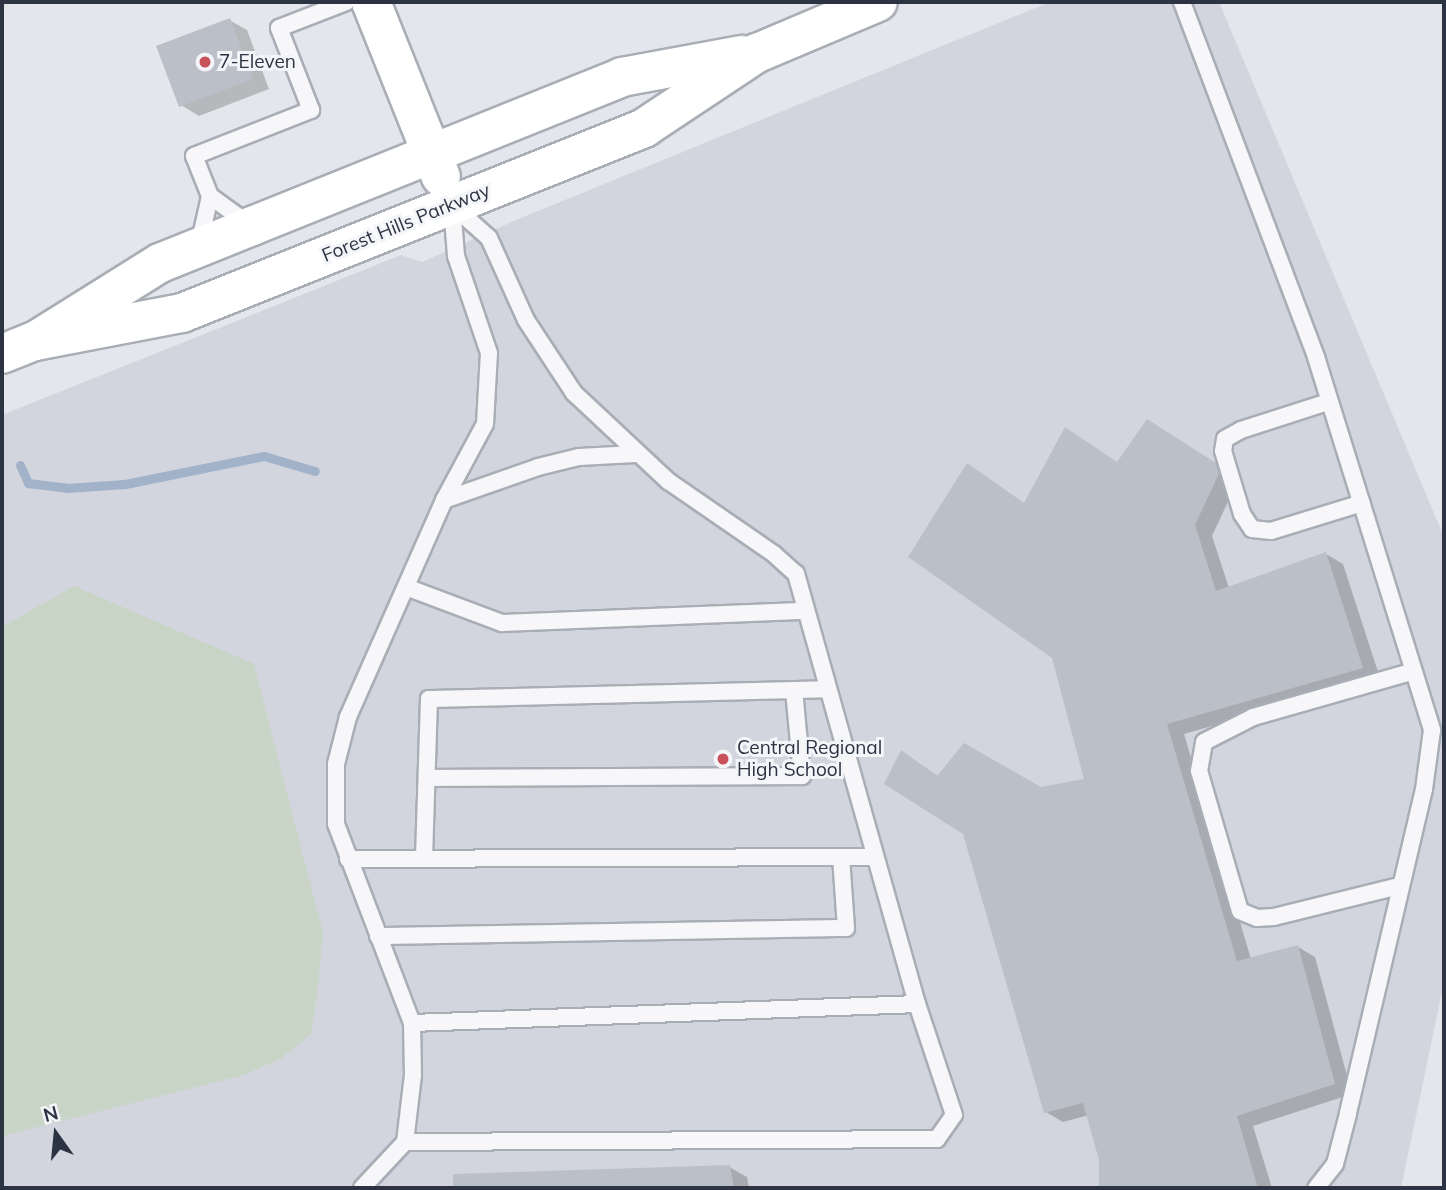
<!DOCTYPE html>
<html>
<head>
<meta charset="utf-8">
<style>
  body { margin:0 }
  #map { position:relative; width:1446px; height:1190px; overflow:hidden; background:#e4e6eb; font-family:Mulish,sans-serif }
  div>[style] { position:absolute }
  .built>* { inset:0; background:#d2d5dd }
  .green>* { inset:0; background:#c8d5c6 }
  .shadow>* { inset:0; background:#0003 }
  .stream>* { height:9px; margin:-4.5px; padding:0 4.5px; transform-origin:4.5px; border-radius:4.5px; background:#a1b2c9 }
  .building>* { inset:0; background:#bbbfc8 }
  .roads { filter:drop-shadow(2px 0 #a9adb5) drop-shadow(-2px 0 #a9adb5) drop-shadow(0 2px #a9adb5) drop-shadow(0 -2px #a9adb5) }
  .lane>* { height:16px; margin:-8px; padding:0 8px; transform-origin:8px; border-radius:8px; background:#f7f7f9 }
  .secondary>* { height:38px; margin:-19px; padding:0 19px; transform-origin:19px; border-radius:19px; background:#fff }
  .dots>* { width:19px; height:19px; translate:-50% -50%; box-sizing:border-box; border:4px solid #f4f5f8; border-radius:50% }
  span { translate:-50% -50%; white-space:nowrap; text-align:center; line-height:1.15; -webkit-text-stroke:6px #f4f5f8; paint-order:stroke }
  .poi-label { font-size:19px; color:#2c3343 }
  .left { translate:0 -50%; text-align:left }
  .street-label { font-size:19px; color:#2c3343 }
  .frame { position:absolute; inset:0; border:4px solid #2c3343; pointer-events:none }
  .north { position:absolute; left:21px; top:1099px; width:70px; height:70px; -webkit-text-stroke:5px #f4f5f8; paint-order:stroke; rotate:345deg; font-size:19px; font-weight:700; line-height:28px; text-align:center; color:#2c3343 }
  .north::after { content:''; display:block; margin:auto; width:24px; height:32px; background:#2c3343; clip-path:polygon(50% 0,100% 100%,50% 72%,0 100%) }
</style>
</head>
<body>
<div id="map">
  <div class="built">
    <i style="clip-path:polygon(1050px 2px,1219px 2px,1444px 537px,1444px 982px,1401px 1188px,2px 1188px,2px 415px,401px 255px,422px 262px,516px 220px)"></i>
  </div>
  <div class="green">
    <i style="clip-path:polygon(74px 586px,254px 664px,323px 934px,318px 987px,311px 1034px,282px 1058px,244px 1075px,2px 1136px,2px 627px)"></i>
  </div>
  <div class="shadow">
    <i style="clip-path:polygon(229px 20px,247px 30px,269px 89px,199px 116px,181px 105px)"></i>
    <i style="clip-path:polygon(1148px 421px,1239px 478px,1212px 536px,1229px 588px,1326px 554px,1343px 564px,1380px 678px,1184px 734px,1251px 959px,1298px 947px,1315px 957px,1352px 1094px,1253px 1126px,1272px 1188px,1101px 1188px,1100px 1160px,1089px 1115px,1063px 1122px,1046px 1112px,964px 833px,902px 752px,939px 777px,1041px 789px,1087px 780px,1054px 657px,968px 466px,1025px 504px,1118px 463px)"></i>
    <i style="clip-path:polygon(729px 1167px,747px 1177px,749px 1188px,455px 1188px,454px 1176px)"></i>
  </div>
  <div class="stream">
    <i style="left:20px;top:465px;width:20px;rotate:66deg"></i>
    <i style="left:28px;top:483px;width:39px;rotate:7deg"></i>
    <i style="left:67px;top:488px;width:58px;rotate:-3.9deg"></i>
    <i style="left:125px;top:484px;width:142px;rotate:-11.4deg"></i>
    <i style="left:264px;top:456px;width:53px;rotate:16.4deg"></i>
  </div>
  <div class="building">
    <i style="clip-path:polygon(230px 18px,253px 79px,179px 107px,156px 46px)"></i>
    <i style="clip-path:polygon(1147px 419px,1222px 467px,1195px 525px,1216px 591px,1326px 552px,1363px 668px,1167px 724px,1237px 961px,1298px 945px,1335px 1084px,1237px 1116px,1258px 1188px,1099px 1188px,1099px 1160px,1083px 1103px,1044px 1113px,963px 834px,884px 784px,901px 750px,937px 776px,964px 743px,1041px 787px,1084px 779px,1052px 658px,908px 557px,967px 463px,1024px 503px,1065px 427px,1117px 462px)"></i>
    <i style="clip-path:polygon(730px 1165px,734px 1188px,453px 1188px,453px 1174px)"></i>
  </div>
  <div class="roads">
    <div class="lane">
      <i style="left:1182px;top:2px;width:379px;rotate:69.3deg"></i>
      <i style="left:1316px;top:357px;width:391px;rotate:72.7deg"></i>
      <i style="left:1432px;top:730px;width:60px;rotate:97.7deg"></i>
      <i style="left:1424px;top:789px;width:334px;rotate:103.2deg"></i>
      <i style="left:1348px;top:1114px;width:52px;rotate:104.6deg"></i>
      <i style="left:1335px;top:1164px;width:31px;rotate:128deg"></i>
      <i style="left:250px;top:225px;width:49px;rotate:-144.1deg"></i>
      <i style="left:210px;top:196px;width:43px;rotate:-111.8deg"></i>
      <i style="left:194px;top:156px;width:126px;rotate:-21.5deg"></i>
      <i style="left:311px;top:110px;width:88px;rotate:-111.3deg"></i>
      <i style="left:279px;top:28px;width:72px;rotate:-21.2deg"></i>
      <i style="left:199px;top:245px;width:50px;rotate:-77.3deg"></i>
      <i style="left:1328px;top:402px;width:91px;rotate:162.2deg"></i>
      <i style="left:1241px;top:430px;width:18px;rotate:151deg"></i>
      <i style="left:1225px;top:439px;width:12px;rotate:99deg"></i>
      <i style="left:1223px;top:451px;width:66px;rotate:73.2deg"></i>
      <i style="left:1242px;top:514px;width:18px;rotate:56deg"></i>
      <i style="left:1252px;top:529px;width:19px;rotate:6deg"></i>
      <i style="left:1271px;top:531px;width:95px;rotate:-17.1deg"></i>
      <i style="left:444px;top:500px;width:100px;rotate:-19.3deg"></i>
      <i style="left:538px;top:467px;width:42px;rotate:-13.7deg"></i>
      <i style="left:579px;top:457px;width:56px;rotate:-3.1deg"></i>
      <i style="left:406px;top:587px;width:103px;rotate:20.6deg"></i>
      <i style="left:502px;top:623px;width:304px;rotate:-2.3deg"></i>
      <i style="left:427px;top:778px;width:375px;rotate:-0.3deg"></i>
      <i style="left:802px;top:776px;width:86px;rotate:-95.3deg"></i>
      <i style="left:424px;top:858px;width:159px;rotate:-88.2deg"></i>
      <i style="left:429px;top:699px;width:399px;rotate:-1.4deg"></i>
      <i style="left:348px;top:859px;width:527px;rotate:-0.22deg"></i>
      <i style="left:1399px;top:886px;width:129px;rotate:166.1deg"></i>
      <i style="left:1274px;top:917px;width:17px;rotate:177deg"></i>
      <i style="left:1257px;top:918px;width:18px;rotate:-158deg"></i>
      <i style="left:1240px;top:911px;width:146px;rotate:-106.3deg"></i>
      <i style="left:1199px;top:771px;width:29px;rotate:-80deg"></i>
      <i style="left:1204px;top:742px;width:55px;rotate:-27deg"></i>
      <i style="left:1253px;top:717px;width:167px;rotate:-15.9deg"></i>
      <i style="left:378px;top:936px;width:468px;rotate:-1deg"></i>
      <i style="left:846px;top:928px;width:71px;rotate:-94deg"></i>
      <i style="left:412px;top:1023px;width:505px;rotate:-2.15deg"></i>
      <i style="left:405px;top:1142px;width:532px;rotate:-0.32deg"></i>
      <i style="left:937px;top:1139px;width:29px;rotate:-55deg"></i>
      <i style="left:954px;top:1115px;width:117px;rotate:-108.4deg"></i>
      <i style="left:917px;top:1004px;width:447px;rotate:-105.7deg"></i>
      <i style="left:796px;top:574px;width:30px;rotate:-138deg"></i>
      <i style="left:774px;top:554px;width:129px;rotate:-145.4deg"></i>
      <i style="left:668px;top:481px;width:129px;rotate:-136.9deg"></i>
      <i style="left:574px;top:393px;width:87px;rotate:-123.3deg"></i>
      <i style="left:526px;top:320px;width:90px;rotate:-114.3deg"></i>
      <i style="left:489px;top:238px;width:50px;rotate:-138.3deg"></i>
      <i style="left:362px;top:1188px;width:63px;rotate:-46.9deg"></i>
      <i style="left:405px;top:1142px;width:67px;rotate:-83.2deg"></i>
      <i style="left:413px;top:1075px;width:52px;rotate:-91.1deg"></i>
      <i style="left:412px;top:1023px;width:213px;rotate:-110.9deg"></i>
      <i style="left:336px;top:824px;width:60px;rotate:-90deg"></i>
      <i style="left:336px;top:764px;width:49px;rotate:-75.7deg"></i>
      <i style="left:348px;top:717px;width:237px;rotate:-66.1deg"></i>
      <i style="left:444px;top:500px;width:86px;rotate:-61.7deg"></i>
      <i style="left:485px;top:424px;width:71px;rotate:-86.8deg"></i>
      <i style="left:489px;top:353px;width:102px;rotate:-108.8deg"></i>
      <i style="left:456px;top:256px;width:51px;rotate:-94.5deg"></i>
    </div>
    <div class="secondary">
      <i style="left:371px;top:2px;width:188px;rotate:68.2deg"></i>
      <i style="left:35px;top:341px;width:150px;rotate:-10.8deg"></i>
      <i style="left:182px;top:313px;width:498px;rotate:-21.8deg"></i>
      <i style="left:644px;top:128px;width:136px;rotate:-33.6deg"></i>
      <i style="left:757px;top:53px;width:131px;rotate:-22.9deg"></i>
      <i style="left:2px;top:354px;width:35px;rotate:-22deg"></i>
      <i style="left:35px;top:341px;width:147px;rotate:-32deg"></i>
      <i style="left:160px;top:263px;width:99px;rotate:-21.9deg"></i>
      <i style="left:252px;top:226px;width:399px;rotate:-21.9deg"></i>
      <i style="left:622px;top:77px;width:122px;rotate:-10.4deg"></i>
    </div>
  </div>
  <div class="dots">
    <i style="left:205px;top:62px;background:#c8515a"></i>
    <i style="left:723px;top:759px;background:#c8515a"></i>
  </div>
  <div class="poi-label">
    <span class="left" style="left:219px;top:62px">7-Eleven</span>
    <span class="left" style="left:737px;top:759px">Central Regional<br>High School</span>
  </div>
  <div class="street-label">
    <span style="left:406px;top:223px;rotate:-22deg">Forest Hills Parkway</span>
  </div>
  <div class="frame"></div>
  <div class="north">N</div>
</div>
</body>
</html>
